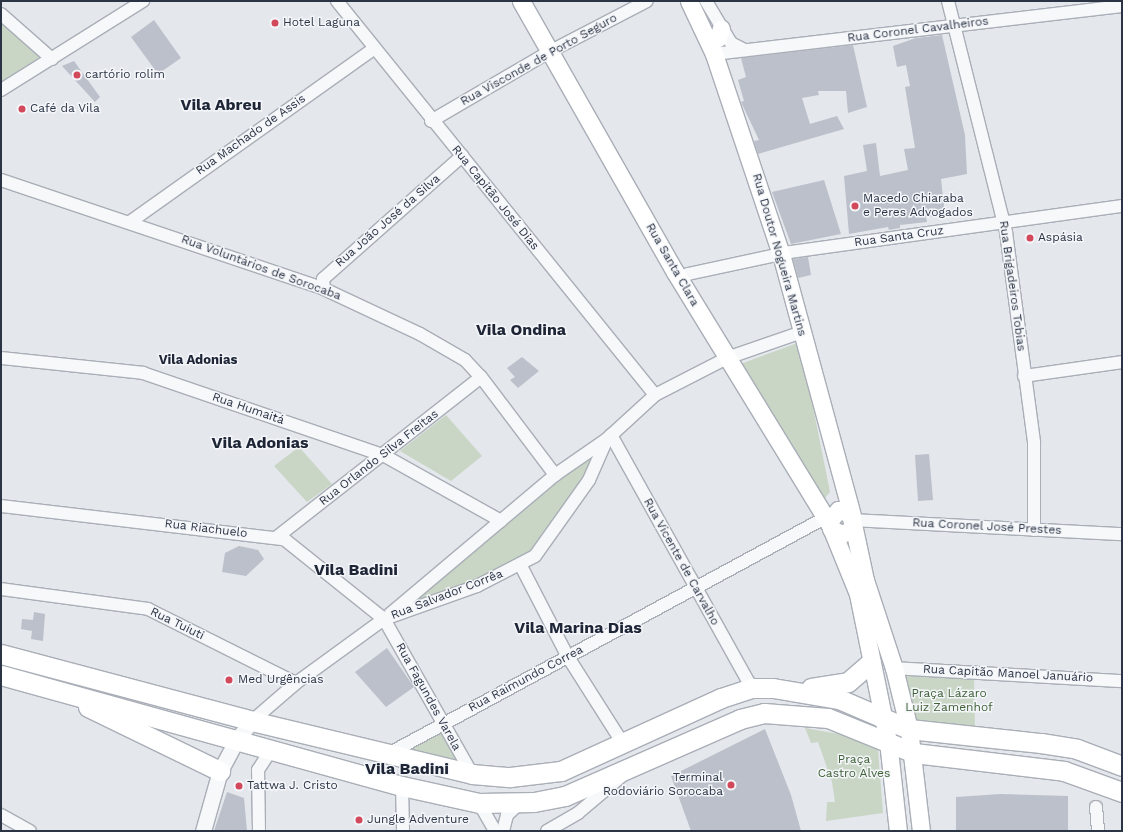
<!DOCTYPE html>
<html>
<head>
<meta charset="utf-8">
<style>
  body { margin:0 }
  #map { position:relative; width:1123px; height:832px; overflow:hidden; background:#e4e7ec; font-family:"Work Sans",sans-serif }
  div>[style] { position:absolute }
  .green>* { inset:0; background:#c9d6c5 }
  .building>* { inset:0; background:#bbc0ca }
  .roads { filter:drop-shadow(1px 0 #a9aeb7) drop-shadow(-1px 0 #a9aeb7) drop-shadow(0 1px #a9aeb7) drop-shadow(0 -1px #a9aeb7) }
  .minor>* { height:12px; margin:-6px; padding:0 6px; transform-origin:6px; border-radius:6px; background:#f7f8fa }
  .tertiary>* { height:15px; margin:-7.5px; padding:0 7.5px; transform-origin:7.5px; border-radius:7.5px; background:#f7f8fa }
  .secondary>* { height:17px; margin:-8.5px; padding:0 8.5px; transform-origin:8.5px; border-radius:8.5px; background:#fff }
  .primary>* { height:19px; margin:-9.5px; padding:0 9.5px; transform-origin:9.5px; border-radius:9.5px; background:#fff }
  .dots>* { width:11px; height:11px; translate:-50% -50%; box-sizing:border-box; border:2px solid #f4f6f9; border-radius:50% }
  span { translate:-50% -50%; white-space:nowrap; text-align:center; line-height:1.15; -webkit-text-stroke:3px #f4f6f9; paint-order:stroke }
  .poi-label { font-size:12px; color:#2b3445 }
  .left { translate:0 -50%; text-align:left }
  .right { translate:-100% -50%; text-align:right }
  .street-label { font-size:12px; color:#2b3445 }
  .park-label { font-size:12px; color:#3f6138 }
  .neighbourhood-label { font-size:13px; color:#1d2536; font-weight:700 }
  .district-label { font-size:16px; color:#1d2536; font-weight:700 }
  .frame { position:absolute; inset:0; border:2px solid #2b3445; pointer-events:none }
</style>
</head>
<body>
<div id="map">
  <div class="green">
    <i style="clip-path:polygon(1px 20px,40px 57px,1px 84px)"></i>
    <i style="clip-path:polygon(800px 342px,830px 492px,825px 498px,816px 493px,738px 365px)"></i>
    <i style="clip-path:polygon(446px 415px,482px 456px,451px 481px,400px 451px)"></i>
    <i style="clip-path:polygon(299px 447px,332px 484px,307px 502px,274px 466px)"></i>
    <i style="clip-path:polygon(589px 456px,592px 463px,581px 484px,533px 554px,473px 585px,414px 602px)"></i>
    <i style="clip-path:polygon(909px 673px,974px 676px,975px 730px,914px 722px,902px 679px)"></i>
    <i style="clip-path:polygon(805px 728px,844px 735px,878px 750px,883px 813px,826px 821px,827px 802px,835px 802px,832px 782px,818px 742px,811px 743px)"></i>
    <i style="clip-path:polygon(441px 731px,463px 768px,410px 752px,415px 744px)"></i>
  </div>
  <div class="building">
    <i style="clip-path:polygon(154px 20px,181px 58px,158px 74px,131px 37px)"></i>
    <i style="clip-path:polygon(942px 35px,965px 135px,967px 174px,941px 179px,945px 215px,926px 217px,927px 222px,900px 225px,900px 228px,889px 230px,888px 227px,849px 234px,844px 176px,867px 171px,863px 145px,876px 143px,880px 176px,908px 170px,904px 149px,915px 148px,905px 87px,910px 86px,906px 65px,897px 67px,893px 46px,916px 38px)"></i>
    <i style="clip-path:polygon(853px 45px,867px 107px,848px 113px,846px 91px,818px 91px,819px 95px,802px 98px,810px 124px,837px 116px,844px 129px,758px 154px,754px 141px,759px 140px,741px 102px,744px 101px,738px 80px,746px 77px,741px 58px)"></i>
    <i style="clip-path:polygon(74px 61px,100px 97px,95px 102px,62px 66px)"></i>
    <i style="clip-path:polygon(824px 180px,841px 234px,791px 244px,772px 192px)"></i>
    <i style="clip-path:polygon(808px 257px,811px 275px,798px 278px,793px 259px)"></i>
    <i style="clip-path:polygon(522px 357px,539px 371px,518px 388px,510px 380px,515px 377px,507px 368px)"></i>
    <i style="clip-path:polygon(929px 454px,933px 500px,918px 501px,915px 455px)"></i>
    <i style="clip-path:polygon(239px 546px,258px 550px,264px 559px,246px 576px,222px 572px,225px 553px)"></i>
    <i style="clip-path:polygon(34px 612px,45px 614px,43px 641px,31px 639px,32px 631px,21px 629px,22px 619px,33px 620px)"></i>
    <i style="clip-path:polygon(387px 648px,414px 687px,386px 707px,355px 672px)"></i>
    <i style="clip-path:polygon(765px 729px,791px 795px,801px 831px,691px 831px,671px 776px)"></i>
    <i style="clip-path:polygon(227px 792px,244px 798px,247px 831px,214px 831px)"></i>
    <i style="clip-path:polygon(1001px 794px,1068px 796px,1068px 831px,956px 831px,956px 797px)"></i>
  </div>
  <div class="roads">
    <div class="minor">
      <i style="left:337px;top:1px;width:506px;rotate:51.09deg"></i>
      <i style="left:706px;top:1px;width:49px;rotate:59.2deg"></i>
      <i style="left:731px;top:43px;width:16px;rotate:27deg"></i>
      <i style="left:948px;top:1px;width:238px;rotate:75.9deg"></i>
      <i style="left:1006px;top:232px;width:213px;rotate:82.4deg"></i>
      <i style="left:1034px;top:443px;width:87px;rotate:90deg"></i>
      <i style="left:1px;top:14px;width:68px;rotate:41.4deg"></i>
      <i style="left:714px;top:54px;width:411px;rotate:-6.7deg"></i>
      <i style="left:1px;top:90px;width:168px;rotate:-32.1deg"></i>
      <i style="left:431px;top:121px;width:137px;rotate:-30.3deg"></i>
      <i style="left:549px;top:52px;width:110px;rotate:-27.5deg"></i>
      <i style="left:1px;top:180px;width:341px;rotate:18.6deg"></i>
      <i style="left:324px;top:289px;width:106px;rotate:25.1deg"></i>
      <i style="left:420px;top:334px;width:52px;rotate:30deg"></i>
      <i style="left:465px;top:360px;width:23px;rotate:47deg"></i>
      <i style="left:481px;top:377px;width:123px;rotate:52.9deg"></i>
      <i style="left:130px;top:222px;width:298px;rotate:-35.4deg"></i>
      <i style="left:680px;top:280px;width:10px;rotate:-37deg"></i>
      <i style="left:688px;top:274px;width:104px;rotate:-12.2deg"></i>
      <i style="left:790px;top:252px;width:335px;rotate:-7.9deg"></i>
      <i style="left:324px;top:289px;width:10px;rotate:-96deg"></i>
      <i style="left:323px;top:279px;width:186px;rotate:-41.5deg"></i>
      <i style="left:1px;top:358px;width:143px;rotate:6deg"></i>
      <i style="left:143px;top:373px;width:254px;rotate:18.9deg"></i>
      <i style="left:383px;top:455px;width:135px;rotate:29.2deg"></i>
      <i style="left:1024px;top:376px;width:99px;rotate:-8.1deg"></i>
      <i style="left:611px;top:435px;width:290px;rotate:60.9deg"></i>
      <i style="left:1px;top:506px;width:285px;rotate:6.7deg"></i>
      <i style="left:284px;top:539px;width:128px;rotate:38.7deg"></i>
      <i style="left:384px;top:619px;width:178px;rotate:60.4deg"></i>
      <i style="left:853px;top:520px;width:269px;rotate:3deg"></i>
      <i style="left:277px;top:537px;width:259px;rotate:-38.1deg"></i>
      <i style="left:521px;top:566px;width:102px;rotate:62.7deg"></i>
      <i style="left:568px;top:657px;width:101px;rotate:57.6deg"></i>
      <i style="left:1px;top:589px;width:148px;rotate:7.7deg"></i>
      <i style="left:148px;top:609px;width:165px;rotate:26.6deg"></i>
      <i style="left:390px;top:614px;width:216px;rotate:-40.1deg"></i>
      <i style="left:555px;top:475px;width:63px;rotate:-34.7deg"></i>
      <i style="left:894px;top:668px;width:228px;rotate:3.3deg"></i>
      <i style="left:252px;top:721px;width:58px;rotate:-40.8deg"></i>
      <i style="left:296px;top:683px;width:109px;rotate:-36deg"></i>
      <i style="left:384px;top:619px;width:99px;rotate:-19.5deg"></i>
      <i style="left:477px;top:586px;width:65px;rotate:-27.3deg"></i>
      <i style="left:535px;top:556px;width:93px;rotate:-54.6deg"></i>
      <i style="left:589px;top:480px;width:45px;rotate:-66.3deg"></i>
      <i style="left:607px;top:439px;width:65px;rotate:-42.5deg"></i>
      <i style="left:655px;top:395px;width:81px;rotate:-27.2deg"></i>
      <i style="left:727px;top:358px;width:79px;rotate:-19.1deg"></i>
      <i style="left:388px;top:754px;width:505px;rotate:-28.39deg"></i>
      <i style="left:402px;top:786px;width:45px;rotate:88.7deg"></i>
      <i style="left:479px;top:803px;width:32px;rotate:60deg"></i>
      <i style="left:1096px;top:807px;width:24px;rotate:85deg"></i>
      <i style="left:1px;top:815px;width:33px;rotate:29deg"></i>
      <i style="left:259px;top:831px;width:61px;rotate:-90.9deg"></i>
      <i style="left:258px;top:770px;width:24px;rotate:-57deg"></i>
      <i style="left:503px;top:831px;width:16px;rotate:-76deg"></i>
      <i style="left:507px;top:815px;width:18px;rotate:-43deg"></i>
      <i style="left:547px;top:831px;width:36px;rotate:-30deg"></i>
      <i style="left:578px;top:813px;width:57px;rotate:-40.1deg"></i>
    </div>
    <div class="tertiary">
      <i style="left:203px;top:831px;width:62px;rotate:-74.2deg"></i>
      <i style="left:220px;top:771px;width:36px;rotate:-62deg"></i>
      <i style="left:237px;top:739px;width:23px;rotate:-50deg"></i>
    </div>
    <div class="secondary">
      <i style="left:521px;top:1px;width:312px;rotate:60.4deg"></i>
      <i style="left:675px;top:272px;width:297px;rotate:58.5deg"></i>
      <i style="left:689px;top:1px;width:59px;rotate:64.7deg"></i>
      <i style="left:714px;top:54px;width:211px;rotate:71.5deg"></i>
      <i style="left:781px;top:254px;width:271px;rotate:74.8deg"></i>
      <i style="left:708px;top:40px;width:10px;rotate:-11deg"></i>
      <i style="left:718px;top:38px;width:10px;rotate:-73deg"></i>
      <i style="left:853px;top:524px;width:57px;rotate:77.9deg"></i>
      <i style="left:865px;top:580px;width:93px;rotate:71.8deg"></i>
      <i style="left:894px;top:668px;width:63px;rotate:76.2deg"></i>
      <i style="left:909px;top:729px;width:103px;rotate:83.3deg"></i>
      <i style="left:831px;top:529px;width:12px;rotate:24deg"></i>
      <i style="left:842px;top:534px;width:8px;rotate:-23deg"></i>
      <i style="left:849px;top:531px;width:8px;rotate:-60deg"></i>
      <i style="left:853px;top:524px;width:12px;rotate:-110deg"></i>
      <i style="left:849px;top:513px;width:11px;rotate:-165deg"></i>
      <i style="left:838px;top:510px;width:15px;rotate:127deg"></i>
      <i style="left:829px;top:522px;width:3px;rotate:72deg"></i>
      <i style="left:830px;top:525px;width:74px;rotate:67.9deg"></i>
      <i style="left:858px;top:594px;width:150px;rotate:78.5deg"></i>
      <i style="left:888px;top:741px;width:91px;rotate:83.7deg"></i>
    </div>
    <div class="primary">
      <i style="left:1px;top:654px;width:260px;rotate:14.9deg"></i>
      <i style="left:252px;top:721px;width:226px;rotate:13.5deg"></i>
      <i style="left:472px;top:774px;width:38px;rotate:5deg"></i>
      <i style="left:510px;top:777px;width:51px;rotate:-6.7deg"></i>
      <i style="left:561px;top:771px;width:176px;rotate:-24.5deg"></i>
      <i style="left:721px;top:698px;width:33px;rotate:-18deg"></i>
      <i style="left:752px;top:688px;width:21px"></i>
      <i style="left:773px;top:688px;width:67px;rotate:9.5deg"></i>
      <i style="left:839px;top:699px;width:76px;rotate:23.2deg"></i>
      <i style="left:909px;top:729px;width:133px;rotate:6.1deg"></i>
      <i style="left:1041px;top:743px;width:36px;rotate:9deg"></i>
      <i style="left:1077px;top:749px;width:48px;rotate:20.7deg"></i>
      <i style="left:1px;top:675px;width:416px;rotate:15.5deg"></i>
      <i style="left:402px;top:786px;width:79px;rotate:12.4deg"></i>
      <i style="left:479px;top:803px;width:55px;rotate:-1deg"></i>
      <i style="left:534px;top:802px;width:32px;rotate:-11deg"></i>
      <i style="left:565px;top:796px;width:191px;rotate:-23.7deg"></i>
      <i style="left:740px;top:719px;width:25px;rotate:-14deg"></i>
      <i style="left:764px;top:713px;width:64px;rotate:4.5deg"></i>
      <i style="left:828px;top:718px;width:93px;rotate:22.1deg"></i>
      <i style="left:914px;top:753px;width:151px;rotate:6.8deg"></i>
      <i style="left:1064px;top:771px;width:62px;rotate:19.9deg"></i>
      <i style="left:811px;top:688px;width:37px;rotate:-9deg"></i>
      <i style="left:848px;top:682px;width:30px;rotate:-41deg"></i>
      <i style="left:88px;top:707px;width:147px;rotate:25.9deg"></i>
    </div>
  </div>
  <div class="dots">
    <i style="left:275px;top:23px;background:#d1495b"></i>
    <i style="left:77px;top:75px;background:#d1495b"></i>
    <i style="left:22px;top:109px;background:#d1495b"></i>
    <i style="left:855px;top:206px;background:#d1495b"></i>
    <i style="left:1030px;top:238px;background:#d1495b"></i>
    <i style="left:229px;top:680px;background:#d1495b"></i>
    <i style="left:731px;top:785px;background:#d1495b"></i>
    <i style="left:239px;top:786px;background:#d1495b"></i>
    <i style="left:359px;top:820px;background:#d1495b"></i>
  </div>
  <div class="poi-label">
    <span class="left" style="left:283px;top:23px">Hotel Laguna</span>
    <span class="left" style="left:85px;top:75px">cartório rolim</span>
    <span class="left" style="left:30px;top:109px">Café da Vila</span>
    <span class="left" style="left:863px;top:206px">Macedo Chiaraba<br>e Peres Advogados</span>
    <span class="left" style="left:1038px;top:238px">Aspásia</span>
    <span class="left" style="left:238px;top:680px">Med Urgências</span>
    <span class="right" style="left:723px;top:785px">Terminal<br>Rodoviário Sorocaba</span>
    <span class="left" style="left:247px;top:786px">Tattwa J. Cristo</span>
    <span class="left" style="left:367px;top:820px">Jungle Adventure</span>
  </div>
  <div class="street-label">
    <span style="left:918px;top:30px;rotate:-7deg">Rua Coronel Cavalheiros</span>
    <span style="left:539px;top:60px;rotate:-29deg">Rua Visconde de Porto Seguro</span>
    <span style="left:251px;top:135px;rotate:-35deg">Rua Machado de Assis</span>
    <span style="left:495px;top:198px;rotate:51deg">Rua Capitão José Dias</span>
    <span style="left:388px;top:221px;rotate:-41deg">Rua João José da Silva</span>
    <span style="left:899px;top:237px;rotate:-8deg">Rua Santa Cruz</span>
    <span style="left:779px;top:255px;rotate:74deg">Rua Doutor Nogueira Martins</span>
    <span style="left:672px;top:265px;rotate:60deg">Rua Santa Clara</span>
    <span style="left:261px;top:268px;rotate:20deg">Rua Voluntários de Sorocaba</span>
    <span style="left:1012px;top:286px;rotate:82deg">Rua Brigadeiros Tobias</span>
    <span style="left:248px;top:409px;rotate:19deg">Rua Humaitá</span>
    <span style="left:379px;top:458px;rotate:-38deg">Rua Orlando Silva Freitas</span>
    <span style="left:987px;top:527px;rotate:3deg">Rua Coronel José Prestes</span>
    <span style="left:206px;top:529px;rotate:7deg">Rua Riachuelo</span>
    <span style="left:681px;top:562px;rotate:61deg">Rua Vicente de Carvalho</span>
    <span style="left:447px;top:595px;rotate:-21deg">Rua Salvador Corrêa</span>
    <span style="left:177px;top:624px;rotate:26deg">Rua Tuiuti</span>
    <span style="left:1008px;top:674px;rotate:3deg">Rua Capitão Manoel Januário</span>
    <span style="left:526px;top:679px;rotate:-28deg">Rua Raimundo Correa</span>
    <span style="left:428px;top:697px;rotate:61deg">Rua Fagundes Varela</span>
  </div>
  <div class="park-label">
    <span style="left:949px;top:701px">Praça Lázaro<br>Luiz Zamenhof</span>
    <span style="left:854px;top:767px">Praça<br>Castro Alves</span>
  </div>
  <div class="neighbourhood-label">
    <span style="left:198px;top:360px">Vila Adonias</span>
  </div>
  <div class="district-label">
    <span style="left:221px;top:105px">Vila Abreu</span>
    <span style="left:521px;top:330px">Vila Ondina</span>
    <span style="left:260px;top:443px">Vila Adonias</span>
    <span style="left:356px;top:570px">Vila Badini</span>
    <span style="left:578px;top:628px">Vila Marina Dias</span>
    <span style="left:407px;top:769px">Vila Badini</span>
  </div>
  <div class="frame"></div>
</div>
</body>
</html>
